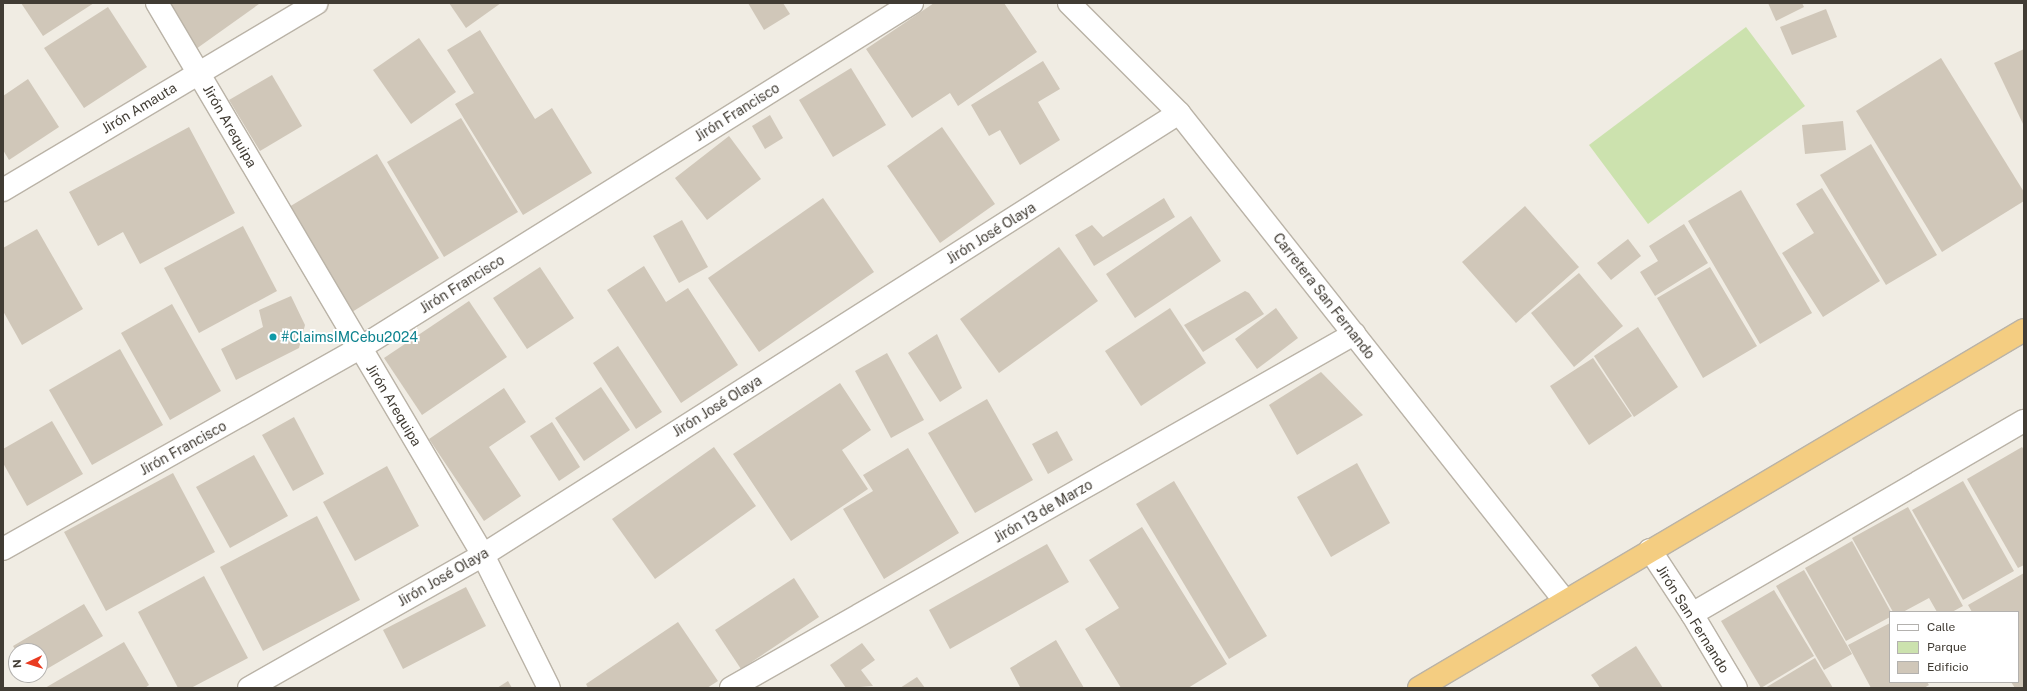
<!DOCTYPE html>
<html>
<head>
<meta charset="utf-8">
<style>
  body { margin:0 }
  #map { position:relative; width:2027px; height:691px; overflow:hidden; background:#f0ece3; font-family:"Public Sans",sans-serif }
  div>[style] { position:absolute }
  .green>* { inset:0; background:#cce2ae }
  .building>* { inset:0; background:#d0c7b9 }
  .roads { filter:drop-shadow(1px 0 #bab3a7) drop-shadow(-1px 0 #bab3a7) drop-shadow(0 1px #bab3a7) drop-shadow(0 -1px #bab3a7) }
  .minor>* { height:22px; margin:-11px; padding:0 11px; transform-origin:11px; border-radius:11px; background:#fff }
  .tertiary>* { height:22px; margin:-11px; padding:0 11px; transform-origin:11px; border-radius:11px; background:#fff }
  .trunk>* { height:22px; margin:-11px; padding:0 11px; transform-origin:11px; border-radius:11px; background:#f4cd81 }
  .dots>* { width:11px; height:11px; translate:-50% -50%; box-sizing:border-box; border:2px solid #fff; border-radius:50% }
  span { translate:-50% -50%; white-space:nowrap; text-align:center; line-height:1.15; -webkit-text-stroke:4px #fff; paint-order:stroke }
  .street-label { font-size:14px; color:#413c34 }
  .culture-label { font-size:14px; color:#0d838f }
  .left { translate:0 -50%; text-align:left }
  .frame { position:absolute; inset:0; border:4px solid #413c34; pointer-events:none }
  .legend { position:absolute; left:1889px; top:611px; width:130px; height:72px; box-sizing:border-box; background:#fff; border:1px solid #b3b1ae; margin:0; padding:5px 7px; list-style:none; font-size:12px; color:#413c34 }
  .legend li { display:flex; align-items:center; gap:8px; height:20px }
  .legend b { width:20px; border:1px solid #b3b1ae }
  .north { position:absolute; left:8px; top:643px; width:40px; height:40px; box-sizing:border-box; background:#fff; border:1px solid #b3b1ae; border-radius:50%; rotate:266deg; font-size:11px; font-weight:700; line-height:16px; text-align:center; color:#413c34 }
  .north::after { content:''; display:block; margin:auto; width:14px; height:18px; background:#e93b21; clip-path:polygon(50% 0,100% 100%,50% 72%,0 100%) }
</style>
</head>
<body>
<div id="map">
  <div class="green">
    <i style="clip-path:polygon(1746px 27px,1805px 106px,1648px 224px,1589px 145px)"></i>
  </div>
  <div class="building">
    <i style="clip-path:polygon(21px 3px,94px 3px,43px 36px)"></i>
    <i style="clip-path:polygon(164px 3px,258px 3px,259px 4px,196px 49px)"></i>
    <i style="clip-path:polygon(449px 3px,501px 3px,466px 28px)"></i>
    <i style="clip-path:polygon(748px 3px,783px 3px,790px 14px,764px 30px)"></i>
    <i style="clip-path:polygon(934px 3px,1004px 3px,1037px 52px,958px 106px,950px 93px,912px 118px,866px 49px)"></i>
    <i style="clip-path:polygon(1768px 3px,1802px 3px,1804px 7px,1776px 21px)"></i>
    <i style="clip-path:polygon(108px 7px,147px 67px,84px 108px,44px 48px)"></i>
    <i style="clip-path:polygon(1826px 9px,1837px 37px,1792px 55px,1780px 27px)"></i>
    <i style="clip-path:polygon(480px 30px,535px 119px,552px 108px,592px 173px,523px 215px,455px 104px,474px 93px,447px 50px)"></i>
    <i style="clip-path:polygon(419px 38px,456px 92px,411px 124px,373px 70px)"></i>
    <i style="clip-path:polygon(2024px 49px,2024px 126px,1994px 63px)"></i>
    <i style="clip-path:polygon(1941px 58px,2024px 192px,2024px 201px,1942px 252px,1856px 111px)"></i>
    <i style="clip-path:polygon(1043px 61px,1060px 89px,1038px 102px,1060px 140px,1020px 165px,1000px 130px,989px 136px,971px 105px)"></i>
    <i style="clip-path:polygon(851px 68px,886px 125px,833px 157px,799px 100px)"></i>
    <i style="clip-path:polygon(272px 75px,302px 126px,260px 151px,229px 100px)"></i>
    <i style="clip-path:polygon(28px 79px,59px 127px,9px 160px,3px 150px,3px 96px)"></i>
    <i style="clip-path:polygon(770px 115px,783px 138px,765px 149px,752px 126px)"></i>
    <i style="clip-path:polygon(461px 118px,518px 212px,444px 257px,387px 162px)"></i>
    <i style="clip-path:polygon(1843px 121px,1846px 150px,1805px 154px,1802px 125px)"></i>
    <i style="clip-path:polygon(189px 127px,235px 213px,140px 264px,123px 232px,98px 246px,69px 192px)"></i>
    <i style="clip-path:polygon(942px 127px,995px 204px,940px 243px,887px 166px)"></i>
    <i style="clip-path:polygon(729px 136px,761px 179px,707px 220px,675px 178px)"></i>
    <i style="clip-path:polygon(1871px 144px,1937px 255px,1886px 285px,1820px 175px)"></i>
    <i style="clip-path:polygon(377px 154px,439px 258px,352px 312px,289px 207px)"></i>
    <i style="clip-path:polygon(1822px 188px,1880px 281px,1823px 317px,1782px 253px,1814px 233px,1796px 204px)"></i>
    <i style="clip-path:polygon(1741px 190px,1812px 313px,1760px 344px,1688px 221px)"></i>
    <i style="clip-path:polygon(823px 198px,874px 272px,759px 352px,708px 278px)"></i>
    <i style="clip-path:polygon(1164px 198px,1175px 217px,1094px 266px,1075px 235px,1092px 225px,1103px 237px)"></i>
    <i style="clip-path:polygon(1525px 206px,1579px 267px,1516px 323px,1462px 262px)"></i>
    <i style="clip-path:polygon(1191px 216px,1221px 261px,1135px 318px,1106px 274px)"></i>
    <i style="clip-path:polygon(682px 220px,708px 267px,679px 283px,653px 236px)"></i>
    <i style="clip-path:polygon(1684px 224px,1708px 263px,1655px 296px,1640px 272px,1658px 261px,1649px 246px)"></i>
    <i style="clip-path:polygon(243px 226px,277px 291px,199px 333px,164px 268px)"></i>
    <i style="clip-path:polygon(37px 229px,83px 309px,22px 345px,3px 311px,3px 248px)"></i>
    <i style="clip-path:polygon(1628px 239px,1641px 256px,1611px 280px,1597px 263px)"></i>
    <i style="clip-path:polygon(1059px 247px,1098px 301px,999px 373px,960px 319px)"></i>
    <i style="clip-path:polygon(644px 266px,666px 302px,688px 288px,738px 365px,681px 403px,607px 290px)"></i>
    <i style="clip-path:polygon(540px 267px,574px 318px,527px 349px,493px 298px)"></i>
    <i style="clip-path:polygon(1710px 267px,1757px 346px,1703px 378px,1657px 298px)"></i>
    <i style="clip-path:polygon(1579px 273px,1623px 326px,1574px 367px,1531px 313px)"></i>
    <i style="clip-path:polygon(1245px 291px,1249px 293px,1264px 314px,1203px 352px,1184px 325px)"></i>
    <i style="clip-path:polygon(291px 296px,305px 325px,299px 348px,236px 380px,221px 349px,263px 327px,259px 310px)"></i>
    <i style="clip-path:polygon(469px 301px,507px 357px,422px 415px,384px 358px)"></i>
    <i style="clip-path:polygon(172px 304px,221px 391px,170px 420px,121px 333px)"></i>
    <i style="clip-path:polygon(1170px 308px,1206px 363px,1141px 406px,1105px 351px)"></i>
    <i style="clip-path:polygon(1276px 308px,1298px 338px,1257px 369px,1235px 339px)"></i>
    <i style="clip-path:polygon(1638px 327px,1678px 387px,1634px 417px,1594px 356px)"></i>
    <i style="clip-path:polygon(937px 334px,962px 388px,940px 402px,908px 353px)"></i>
    <i style="clip-path:polygon(618px 346px,662px 412px,636px 429px,593px 363px)"></i>
    <i style="clip-path:polygon(120px 349px,163px 425px,92px 465px,49px 390px)"></i>
    <i style="clip-path:polygon(887px 353px,924px 420px,891px 438px,855px 371px)"></i>
    <i style="clip-path:polygon(1593px 358px,1632px 416px,1589px 445px,1550px 386px)"></i>
    <i style="clip-path:polygon(1321px 372px,1363px 415px,1297px 455px,1269px 405px)"></i>
    <i style="clip-path:polygon(840px 383px,871px 430px,842px 450px,868px 489px,791px 541px,733px 454px)"></i>
    <i style="clip-path:polygon(601px 387px,630px 430px,584px 461px,555px 418px)"></i>
    <i style="clip-path:polygon(504px 388px,526px 422px,489px 447px,521px 496px,484px 521px,429px 439px)"></i>
    <i style="clip-path:polygon(987px 399px,1033px 480px,975px 513px,928px 433px)"></i>
    <i style="clip-path:polygon(294px 417px,324px 474px,293px 491px,262px 435px)"></i>
    <i style="clip-path:polygon(52px 421px,83px 474px,27px 506px,3px 463px,3px 449px)"></i>
    <i style="clip-path:polygon(552px 422px,580px 467px,559px 481px,530px 436px)"></i>
    <i style="clip-path:polygon(1057px 431px,1073px 460px,1048px 474px,1032px 444px)"></i>
    <i style="clip-path:polygon(714px 447px,756px 506px,655px 579px,612px 519px)"></i>
    <i style="clip-path:polygon(2022px 447px,2024px 450px,2024px 565px,2018px 568px,1967px 479px)"></i>
    <i style="clip-path:polygon(908px 448px,959px 533px,884px 579px,843px 509px,873px 491px,863px 475px)"></i>
    <i style="clip-path:polygon(254px 455px,288px 516px,230px 548px,196px 487px)"></i>
    <i style="clip-path:polygon(1357px 463px,1390px 523px,1331px 557px,1297px 497px)"></i>
    <i style="clip-path:polygon(387px 466px,419px 526px,355px 561px,323px 502px)"></i>
    <i style="clip-path:polygon(173px 473px,215px 552px,106px 611px,64px 532px)"></i>
    <i style="clip-path:polygon(1174px 481px,1267px 636px,1229px 659px,1136px 504px)"></i>
    <i style="clip-path:polygon(1963px 481px,2014px 571px,1963px 600px,1912px 510px)"></i>
    <i style="clip-path:polygon(1908px 507px,1963px 606px,1952px 612px,1937px 612px,1929px 598px,1903px 612px,1893px 612px,1852px 538px)"></i>
    <i style="clip-path:polygon(317px 516px,360px 600px,263px 651px,220px 567px)"></i>
    <i style="clip-path:polygon(1142px 527px,1227px 664px,1188px 688px,1121px 688px,1085px 629px,1119px 608px,1089px 560px)"></i>
    <i style="clip-path:polygon(1852px 541px,1891px 612px,1890px 617px,1846px 641px,1805px 568px)"></i>
    <i style="clip-path:polygon(1047px 544px,1069px 582px,950px 649px,929px 610px)"></i>
    <i style="clip-path:polygon(1804px 570px,1852px 654px,1824px 670px,1776px 586px)"></i>
    <i style="clip-path:polygon(2024px 573px,2024px 688px,2015px 688px,2011px 682px,2018px 682px,2018px 612px,1972px 612px,1968px 605px)"></i>
    <i style="clip-path:polygon(204px 576px,248px 658px,191px 688px,178px 688px,138px 612px)"></i>
    <i style="clip-path:polygon(794px 578px,819px 617px,741px 669px,715px 630px)"></i>
    <i style="clip-path:polygon(466px 587px,486px 626px,403px 669px,383px 630px)"></i>
    <i style="clip-path:polygon(1774px 590px,1814px 656px,1761px 688px,1721px 621px)"></i>
    <i style="clip-path:polygon(84px 604px,103px 636px,40px 673px,40px 651px,16px 651px,13px 646px)"></i>
    <i style="clip-path:polygon(678px 622px,718px 681px,707px 688px,588px 688px,586px 684px)"></i>
    <i style="clip-path:polygon(1890px 623px,1890px 682px,1927px 682px,1929px 685px,1924px 688px,1871px 688px,1848px 645px)"></i>
    <i style="clip-path:polygon(1056px 640px,1084px 688px,1018px 688px,1020px 687px,1010px 668px)"></i>
    <i style="clip-path:polygon(124px 642px,149px 685px,145px 688px,45px 688px)"></i>
    <i style="clip-path:polygon(862px 643px,875px 660px,861px 670px,873px 686px,846px 688px,830px 665px)"></i>
    <i style="clip-path:polygon(1636px 646px,1663px 688px,1600px 688px,1591px 675px)"></i>
    <i style="clip-path:polygon(1815px 658px,1833px 688px,1765px 688px)"></i>
    <i style="clip-path:polygon(917px 677px,925px 688px,900px 688px)"></i>
    <i style="clip-path:polygon(508px 681px,512px 688px,497px 688px)"></i>
  </div>
  <div class="roads">
    <div class="minor">
      <i style="left:157px;top:3px;width:641px;rotate:59.43deg"></i>
      <i style="left:483px;top:555px;width:148px;rotate:63.6deg"></i>
      <i style="left:3px;top:190px;width:365px;rotate:-30.8deg"></i>
      <i style="left:3px;top:549px;width:410px;rotate:-29.4deg"></i>
      <i style="left:360px;top:348px;width:651px;rotate:-32.01deg"></i>
      <i style="left:1650px;top:550px;width:77px;rotate:56.7deg"></i>
      <i style="left:1692px;top:614px;width:86px;rotate:59.3deg"></i>
      <i style="left:1692px;top:614px;width:384px;rotate:-30.2deg"></i>
      <i style="left:249px;top:688px;width:269px;rotate:-29.6deg"></i>
      <i style="left:483px;top:555px;width:824px;rotate:-32.42deg"></i>
      <i style="left:731px;top:688px;width:717px;rotate:-29.61deg"></i>
    </div>
    <div class="tertiary">
      <i style="left:1069px;top:3px;width:156px;rotate:45deg"></i>
      <i style="left:1179px;top:113px;width:622px;rotate:51.66deg"></i>
    </div>
    <div class="trunk">
      <i style="left:1419px;top:688px;width:703px;rotate:-30.61deg"></i>
    </div>
  </div>
  <div class="dots">
    <i style="left:273px;top:337px;background:#0f9aa8"></i>
  </div>
  <div class="street-label">
    <span style="left:139px;top:108px;rotate:-31deg">Jirón Amauta</span>
    <span style="left:737px;top:112px;rotate:-32deg">Jirón Francisco</span>
    <span style="left:230px;top:126px;rotate:60deg">Jirón Arequipa</span>
    <span style="left:991px;top:233px;rotate:-32deg">Jirón José Olaya</span>
    <span style="left:462px;top:284px;rotate:-32deg">Jirón Francisco</span>
    <span style="left:1324px;top:296px;rotate:52deg">Carretera San Fernando</span>
    <span style="left:394px;top:405px;rotate:59deg">Jirón Arequipa</span>
    <span style="left:717px;top:406px;rotate:-32deg">Jirón José Olaya</span>
    <span style="left:183px;top:448px;rotate:-29deg">Jirón Francisco</span>
    <span style="left:1043px;top:511px;rotate:-30deg">Jirón 13 de Marzo</span>
    <span style="left:443px;top:577px;rotate:-30deg">Jirón José Olaya</span>
    <span style="left:1693px;top:619px;rotate:58deg">Jirón San Fernando</span>
  </div>
  <div class="culture-label">
    <span class="left" style="left:281px;top:337px">#ClaimsIMCebu2024</span>
  </div>
  <div class="frame"></div>
  <ul class="legend">
  <li><b style="height:5px;background:#fff"></b>Calle</li>
  <li><b style="height:11px;background:#cce2ae"></b>Parque</li>
  <li><b style="height:11px;background:#d0c7b9"></b>Edificio</li>
  </ul>
  <div class="north">N</div>
</div>
</body>
</html>
